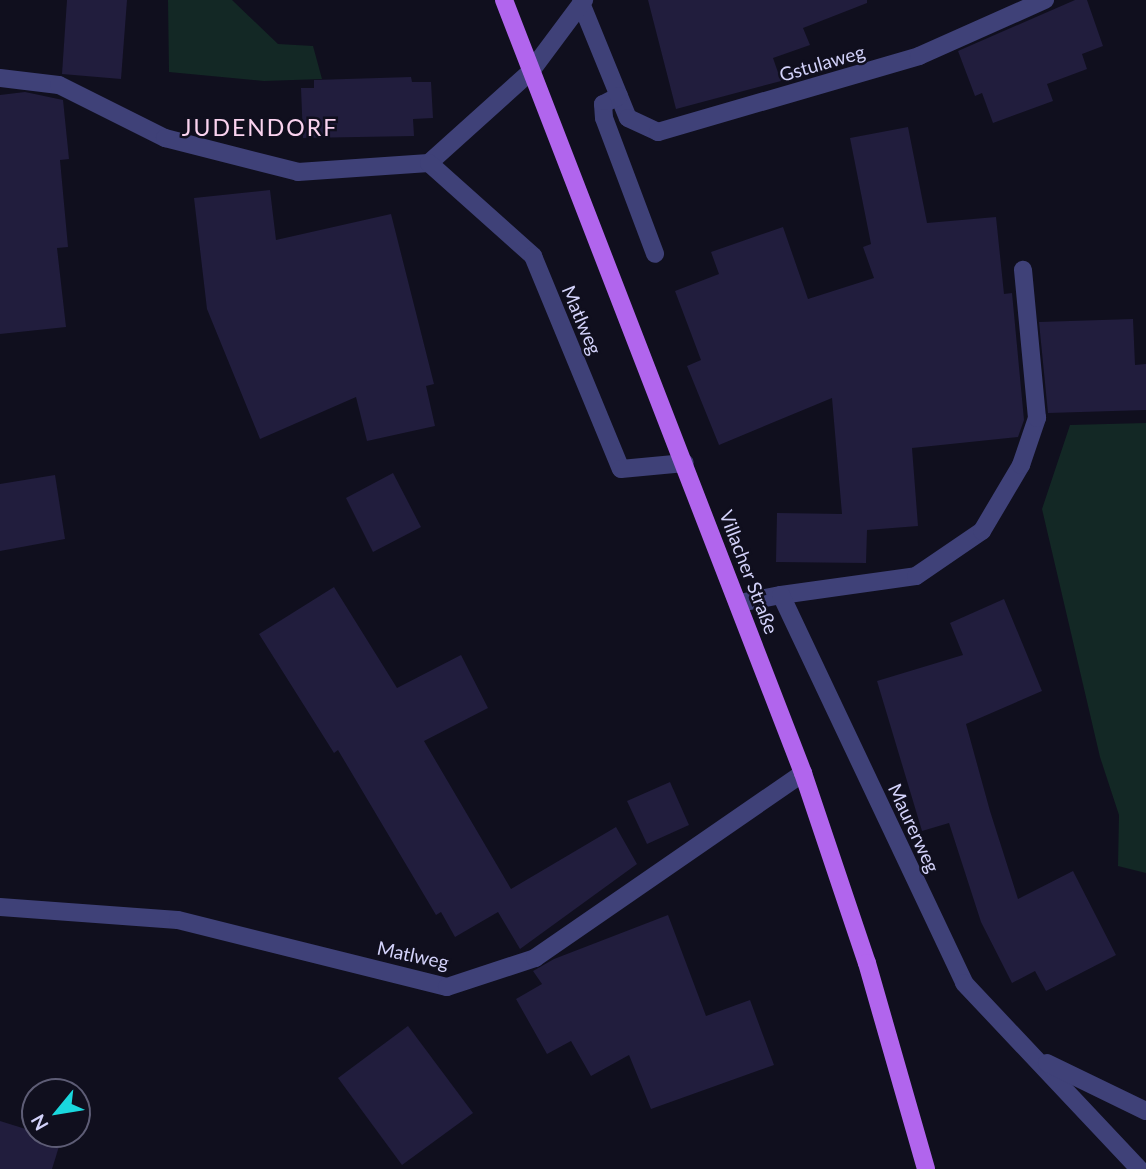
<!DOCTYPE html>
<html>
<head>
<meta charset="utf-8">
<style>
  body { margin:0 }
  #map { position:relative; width:1146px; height:1169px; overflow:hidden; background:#100f1e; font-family:Lato,sans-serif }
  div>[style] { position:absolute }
  .green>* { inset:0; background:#132825 }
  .building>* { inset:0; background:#211d3d }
  .minor>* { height:18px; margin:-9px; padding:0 9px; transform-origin:9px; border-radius:9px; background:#3f4178 }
  .primary>* { height:18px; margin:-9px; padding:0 9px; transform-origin:9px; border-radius:9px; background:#b165ed }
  span { translate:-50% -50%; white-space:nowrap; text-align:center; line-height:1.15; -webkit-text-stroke:5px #100f1e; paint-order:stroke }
  .street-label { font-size:19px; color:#d3d2fa }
  .quarter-label { font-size:23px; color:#fad3ef; letter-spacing:2px }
  .north { position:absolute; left:21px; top:1078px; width:70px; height:70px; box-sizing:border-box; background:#100f1e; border:2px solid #5e5d76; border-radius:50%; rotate:240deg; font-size:19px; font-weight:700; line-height:28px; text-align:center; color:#d3d2fa }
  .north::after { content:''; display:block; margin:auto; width:24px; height:32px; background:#1ad8de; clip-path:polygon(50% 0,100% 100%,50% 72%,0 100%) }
</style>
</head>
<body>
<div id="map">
  <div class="green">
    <i style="clip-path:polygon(168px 0,232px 0,278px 44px,313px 46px,322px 79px,264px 81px,169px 72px)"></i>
    <i style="clip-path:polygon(1146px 423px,1146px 873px,1118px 866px,1119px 815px,1100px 757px,1042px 509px,1070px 425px)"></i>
  </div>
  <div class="building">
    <i style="clip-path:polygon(67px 0,127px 0,121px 79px,62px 74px)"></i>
    <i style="clip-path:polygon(648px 0,867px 0,867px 3px,803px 28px,810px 45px,773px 58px,781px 81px,676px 109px)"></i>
    <i style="clip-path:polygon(1075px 0,1087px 0,1103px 46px,1082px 54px,1087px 69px,1047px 84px,1053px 101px,993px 123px,982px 93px,975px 96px,958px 51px)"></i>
    <i style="clip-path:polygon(411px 77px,412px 82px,431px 82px,433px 118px,413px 119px,414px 136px,303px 138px,301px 88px,314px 88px,314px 80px)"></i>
    <i style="clip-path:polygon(25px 92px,63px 100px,69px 159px,60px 160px,68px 247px,57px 248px,66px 327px,0 334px,0 95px)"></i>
    <i style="clip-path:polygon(908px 127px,927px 223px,996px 217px,1004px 294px,1012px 293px,1024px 420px,1018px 437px,912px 448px,918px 526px,867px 530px,866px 563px,776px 562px,777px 513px,842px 514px,832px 398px,719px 445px,687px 366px,701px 360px,675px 291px,719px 274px,711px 252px,783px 227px,808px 299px,874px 278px,863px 247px,871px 244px,850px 138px)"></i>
    <i style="clip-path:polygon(270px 190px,276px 240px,391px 214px,434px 384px,426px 386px,435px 426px,367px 441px,356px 397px,260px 439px,207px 309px,194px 198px)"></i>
    <i style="clip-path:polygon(1133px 319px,1135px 365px,1146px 364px,1146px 410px,1048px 413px,1039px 322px)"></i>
    <i style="clip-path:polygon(393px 473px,421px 527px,373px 552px,346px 498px)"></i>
    <i style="clip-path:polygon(55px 475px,65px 539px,0 551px,0 484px)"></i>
    <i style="clip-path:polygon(334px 587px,397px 688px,461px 655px,488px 708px,424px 741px,511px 889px,616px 827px,637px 864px,520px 949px,498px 912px,455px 937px,441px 912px,436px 915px,338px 750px,334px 753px,259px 634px)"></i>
    <i style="clip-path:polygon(1004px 599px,1042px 691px,966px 724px,990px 811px,1018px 899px,1073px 871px,1116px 955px,1046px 991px,1035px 971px,1012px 983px,981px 922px,949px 823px,922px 831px,877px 681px,963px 655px,950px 623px)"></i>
    <i style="clip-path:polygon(670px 782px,689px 825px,647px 844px,627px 801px)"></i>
    <i style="clip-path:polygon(668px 915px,706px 1016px,750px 1000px,774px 1065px,651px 1109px,629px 1055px,591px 1076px,571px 1041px,547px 1054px,516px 999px,542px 984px,533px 971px,554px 959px)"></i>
    <i style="clip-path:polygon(408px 1026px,473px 1113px,402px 1165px,338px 1078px)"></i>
    <i style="clip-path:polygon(0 1121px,61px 1140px,52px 1169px,0 1169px)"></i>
  </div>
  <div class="minor">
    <i style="left:581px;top:3px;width:124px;rotate:67.8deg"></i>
    <i style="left:628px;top:118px;width:33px;rotate:25deg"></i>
    <i style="left:658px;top:132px;width:272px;rotate:-16.2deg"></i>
    <i style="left:919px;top:56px;width:138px;rotate:-24deg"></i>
    <i style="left:0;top:78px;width:59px;rotate:6.8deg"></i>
    <i style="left:59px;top:85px;width:119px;rotate:26.6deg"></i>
    <i style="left:165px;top:138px;width:137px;rotate:14.3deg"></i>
    <i style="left:298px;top:172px;width:131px;rotate:-3.9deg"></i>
    <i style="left:429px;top:163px;width:137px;rotate:-42deg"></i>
    <i style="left:531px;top:71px;width:89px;rotate:-53.3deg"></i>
    <i style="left:619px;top:96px;width:18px;rotate:153deg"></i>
    <i style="left:603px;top:104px;width:14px;rotate:86deg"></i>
    <i style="left:604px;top:118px;width:145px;rotate:69.4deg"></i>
    <i style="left:429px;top:163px;width:140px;rotate:41.8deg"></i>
    <i style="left:533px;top:256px;width:230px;rotate:67.6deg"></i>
    <i style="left:621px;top:469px;width:64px;rotate:-5.4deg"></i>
    <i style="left:781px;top:595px;width:136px;rotate:-8deg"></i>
    <i style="left:916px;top:576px;width:80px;rotate:-34.3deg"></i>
    <i style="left:982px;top:531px;width:77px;rotate:-59.4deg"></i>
    <i style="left:1021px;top:465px;width:50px;rotate:-71.2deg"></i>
    <i style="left:1037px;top:418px;width:149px;rotate:-95.4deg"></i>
    <i style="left:739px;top:603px;width:43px;rotate:-10.8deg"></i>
    <i style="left:781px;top:595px;width:429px;rotate:64.7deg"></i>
    <i style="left:964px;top:983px;width:255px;rotate:46.7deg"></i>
    <i style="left:0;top:907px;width:178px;rotate:4.2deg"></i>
    <i style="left:178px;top:920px;width:277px;rotate:14deg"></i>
    <i style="left:447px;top:987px;width:93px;rotate:-18.2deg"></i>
    <i style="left:535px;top:958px;width:326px;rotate:-34.6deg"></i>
    <i style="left:1047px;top:1063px;width:110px;rotate:25.9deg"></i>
  </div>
  <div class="primary">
    <i style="left:504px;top:0;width:829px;rotate:68.85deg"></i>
    <i style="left:803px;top:773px;width:200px;rotate:71.4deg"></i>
    <i style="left:867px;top:963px;width:214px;rotate:74deg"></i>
  </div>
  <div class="street-label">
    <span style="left:822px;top:63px;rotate:-16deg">Gstulaweg</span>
    <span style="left:582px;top:320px;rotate:67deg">Matlweg</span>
    <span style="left:749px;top:572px;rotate:69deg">Villacher Straße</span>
    <span style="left:914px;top:828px;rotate:65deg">Maurerweg</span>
    <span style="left:413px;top:955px;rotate:12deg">Matlweg</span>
  </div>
  <div class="quarter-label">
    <span style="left:260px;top:127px">JUDENDORF</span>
  </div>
  <div class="north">N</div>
</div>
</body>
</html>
